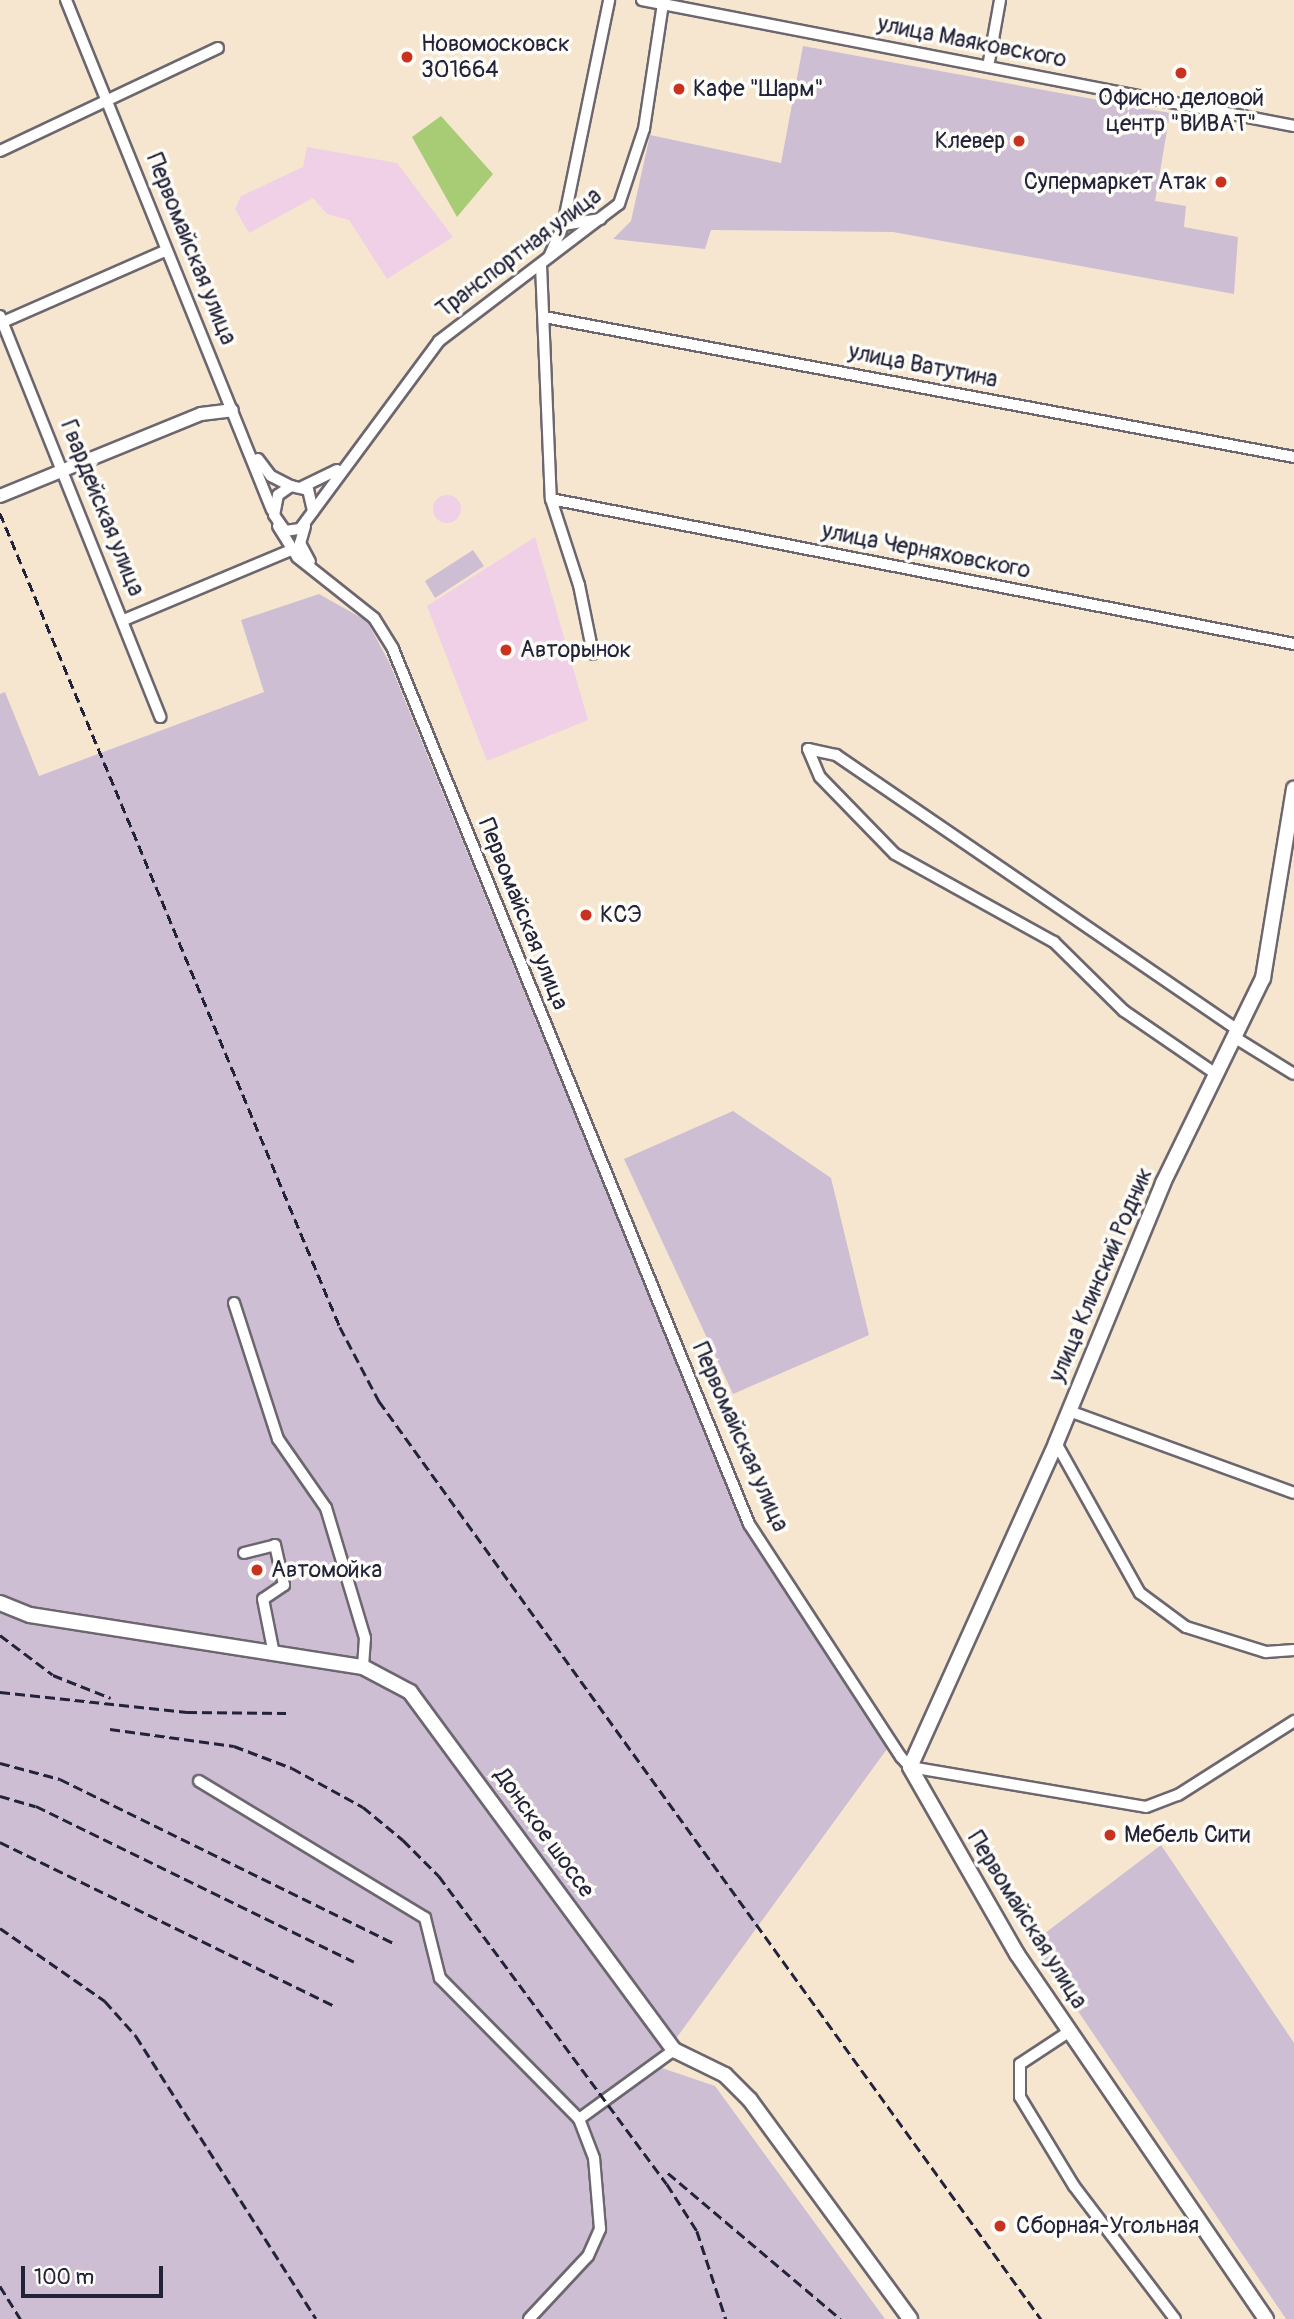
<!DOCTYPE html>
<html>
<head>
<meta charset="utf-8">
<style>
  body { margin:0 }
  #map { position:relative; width:1294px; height:2319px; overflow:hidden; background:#f6e6cf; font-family:Pangolin,sans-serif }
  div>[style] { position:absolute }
  .built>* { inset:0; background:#efd0e7 }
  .round { border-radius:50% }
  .industrial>* { inset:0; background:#cdbed3 }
  .green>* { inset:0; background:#a8cc76 }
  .roads { filter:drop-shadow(2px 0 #6c676f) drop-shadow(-2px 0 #6c676f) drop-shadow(0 2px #6c676f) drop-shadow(0 -2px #6c676f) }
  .minor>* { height:10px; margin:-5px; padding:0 5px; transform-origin:5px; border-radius:5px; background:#fff }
  .tertiary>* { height:12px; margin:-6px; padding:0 6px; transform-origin:6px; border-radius:6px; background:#fff }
  .secondary>* { height:14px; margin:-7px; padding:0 7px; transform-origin:7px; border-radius:7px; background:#fff }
  .rail>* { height:2.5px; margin-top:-1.25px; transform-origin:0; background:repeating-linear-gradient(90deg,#22223b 0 10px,transparent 0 15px) }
  .dots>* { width:19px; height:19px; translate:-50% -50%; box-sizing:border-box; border:4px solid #fdfcf7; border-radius:50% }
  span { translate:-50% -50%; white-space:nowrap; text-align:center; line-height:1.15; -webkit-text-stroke:7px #fdfcf7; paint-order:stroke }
  .street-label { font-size:23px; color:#22223b }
  .poi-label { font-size:23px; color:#22223b }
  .left { translate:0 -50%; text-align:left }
  .right { translate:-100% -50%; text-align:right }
  .scale { position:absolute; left:21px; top:2266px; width:142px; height:32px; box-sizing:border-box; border:4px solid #22223b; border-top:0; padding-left:9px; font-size:21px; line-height:24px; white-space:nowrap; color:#22223b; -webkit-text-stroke:5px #fdfcf7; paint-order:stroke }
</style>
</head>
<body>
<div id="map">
  <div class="built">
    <i style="clip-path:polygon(307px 147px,397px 163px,453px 237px,387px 279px,349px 220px,327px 214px,313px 198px,249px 233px,235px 209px,241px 196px,303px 167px)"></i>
    <i class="round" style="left:433px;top:495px;width:28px;height:28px"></i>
    <i style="clip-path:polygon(535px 537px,588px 720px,487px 761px,427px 606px)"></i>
  </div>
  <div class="industrial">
    <i style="clip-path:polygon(803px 46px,1170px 113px,1155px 201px,1186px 206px,1184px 227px,1238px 237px,1234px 294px,893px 232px,711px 230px,705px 249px,613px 239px,631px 221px,650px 135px,781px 163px)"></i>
    <i style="clip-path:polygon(473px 550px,484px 566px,435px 598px,425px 581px)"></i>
    <i style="clip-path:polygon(319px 594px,367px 621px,390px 664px,741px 1522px,887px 1749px,656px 2066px,715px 2086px,885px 2319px,0 2319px,0 694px,5px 692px,39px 776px,264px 692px,241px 620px)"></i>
    <i style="clip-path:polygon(733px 1111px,831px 1178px,869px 1335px,733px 1394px,624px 1159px)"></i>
    <i style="clip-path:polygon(1161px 1845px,1294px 2043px,1294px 2319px,1286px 2319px,1032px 1943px)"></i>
  </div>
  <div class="green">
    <i style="clip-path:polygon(441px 116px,493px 174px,457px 217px,412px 137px)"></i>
  </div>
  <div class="roads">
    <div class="minor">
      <i style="left:66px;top:0;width:550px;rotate:68.01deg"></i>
      <i style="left:642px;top:0;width:664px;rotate:10.94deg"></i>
      <i style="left:988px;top:67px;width:68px;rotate:-79.8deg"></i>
      <i style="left:0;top:151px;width:241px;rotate:-25.3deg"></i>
      <i style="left:563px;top:225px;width:38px;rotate:-9deg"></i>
      <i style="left:549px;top:257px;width:35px;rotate:-66deg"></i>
      <i style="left:563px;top:225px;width:230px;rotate:-78.4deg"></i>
      <i style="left:541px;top:265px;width:234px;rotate:87.6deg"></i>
      <i style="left:551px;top:499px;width:90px;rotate:72deg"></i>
      <i style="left:579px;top:585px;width:70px;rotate:78.5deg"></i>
      <i style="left:0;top:316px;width:432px;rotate:68.2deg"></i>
      <i style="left:544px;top:317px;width:763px;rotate:10.57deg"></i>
      <i style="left:3px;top:322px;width:177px;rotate:-23.7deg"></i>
      <i style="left:258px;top:459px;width:21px;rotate:53deg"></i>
      <i style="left:271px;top:476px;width:22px;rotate:27deg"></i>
      <i style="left:302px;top:487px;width:39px;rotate:-26deg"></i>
      <i style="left:551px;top:499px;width:757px;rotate:11.04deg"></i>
      <i style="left:313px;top:511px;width:22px;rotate:-103deg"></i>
      <i style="left:308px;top:490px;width:17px;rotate:-167deg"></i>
      <i style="left:291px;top:486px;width:16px;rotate:145deg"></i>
      <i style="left:278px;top:495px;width:20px;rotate:101deg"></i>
      <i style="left:274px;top:515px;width:19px;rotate:55deg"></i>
      <i style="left:285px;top:531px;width:15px;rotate:-8deg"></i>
      <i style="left:300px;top:529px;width:234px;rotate:-53.5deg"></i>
      <i style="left:439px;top:341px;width:226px;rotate:-37.3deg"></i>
      <i style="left:619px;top:204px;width:79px;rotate:-71.6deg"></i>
      <i style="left:644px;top:129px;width:126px;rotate:-81.4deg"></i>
      <i style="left:278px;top:526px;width:36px;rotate:58deg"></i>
      <i style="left:297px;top:557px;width:98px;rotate:38.4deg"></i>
      <i style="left:374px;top:618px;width:36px;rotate:58deg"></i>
      <i style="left:393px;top:649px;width:945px;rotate:67.86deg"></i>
      <i style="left:749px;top:1524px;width:278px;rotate:56.9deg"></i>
      <i style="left:901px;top:1757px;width:13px;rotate:48deg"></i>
      <i style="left:910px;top:1767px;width:239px;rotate:9.6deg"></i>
      <i style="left:1146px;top:1807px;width:34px;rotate:-21deg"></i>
      <i style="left:1178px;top:1795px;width:138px;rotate:-32.5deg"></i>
      <i style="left:305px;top:526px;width:18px;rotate:106deg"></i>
      <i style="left:300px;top:543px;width:21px;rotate:62deg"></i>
      <i style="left:124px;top:620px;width:181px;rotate:-22.7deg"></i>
      <i style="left:808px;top:749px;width:30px;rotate:67deg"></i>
      <i style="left:820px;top:777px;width:107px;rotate:45.8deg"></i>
      <i style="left:895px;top:854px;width:182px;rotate:29deg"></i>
      <i style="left:1054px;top:942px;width:98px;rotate:44.6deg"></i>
      <i style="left:1124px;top:1011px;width:112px;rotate:34.4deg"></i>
      <i style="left:808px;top:749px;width:29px;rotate:12deg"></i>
      <i style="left:836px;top:755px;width:487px;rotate:34.4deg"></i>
      <i style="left:1234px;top:1037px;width:70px;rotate:31.7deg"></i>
      <i style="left:234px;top:1303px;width:143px;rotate:72.1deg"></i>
      <i style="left:278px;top:1439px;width:84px;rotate:55.2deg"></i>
      <i style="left:326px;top:1508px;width:136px;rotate:73.3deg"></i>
      <i style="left:365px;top:1638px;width:29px;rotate:94deg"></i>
      <i style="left:1069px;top:1411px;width:239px;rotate:20deg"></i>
      <i style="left:1056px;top:1443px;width:172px;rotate:60.8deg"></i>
      <i style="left:1140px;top:1593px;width:57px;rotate:36.5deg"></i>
      <i style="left:1186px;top:1627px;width:84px;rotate:17.4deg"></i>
      <i style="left:1266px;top:1652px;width:28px;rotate:-4deg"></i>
      <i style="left:244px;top:1553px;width:32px;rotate:-14deg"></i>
      <i style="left:275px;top:1545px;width:41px;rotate:77.3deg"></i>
      <i style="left:284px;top:1585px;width:25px;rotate:146deg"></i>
      <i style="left:263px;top:1599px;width:51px;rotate:78.7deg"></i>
      <i style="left:199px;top:1781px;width:264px;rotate:31.2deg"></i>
      <i style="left:425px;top:1918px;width:62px;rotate:76deg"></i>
      <i style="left:440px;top:1978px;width:198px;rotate:45.4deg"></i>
      <i style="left:1070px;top:2031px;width:60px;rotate:146.6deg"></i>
      <i style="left:1020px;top:2064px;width:33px;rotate:90deg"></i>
      <i style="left:1020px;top:2097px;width:104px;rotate:58.8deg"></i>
      <i style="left:1074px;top:2186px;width:167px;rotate:52.8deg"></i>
      <i style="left:529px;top:2319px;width:86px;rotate:-46.9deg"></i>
      <i style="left:588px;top:2256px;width:30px;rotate:-66deg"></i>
      <i style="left:600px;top:2229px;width:71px;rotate:-94.8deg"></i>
      <i style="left:594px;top:2158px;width:42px;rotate:-111deg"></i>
      <i style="left:579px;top:2119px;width:117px;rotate:-36deg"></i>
    </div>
    <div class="tertiary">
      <i style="left:0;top:496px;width:217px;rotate:-22.2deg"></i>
      <i style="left:201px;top:414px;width:31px;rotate:-7deg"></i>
    </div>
    <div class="secondary">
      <i style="left:0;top:1603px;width:32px;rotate:22deg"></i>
      <i style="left:30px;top:1615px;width:337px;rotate:8.9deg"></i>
      <i style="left:363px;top:1667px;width:53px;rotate:28deg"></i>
      <i style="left:410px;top:1692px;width:445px;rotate:53.6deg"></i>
      <i style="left:674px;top:2050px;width:57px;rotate:26.1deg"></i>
      <i style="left:725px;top:2075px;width:35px;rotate:45deg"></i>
      <i style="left:750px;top:2100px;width:271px;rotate:53.8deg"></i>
      <i style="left:1266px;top:2319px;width:442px;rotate:-124.3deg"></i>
      <i style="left:1017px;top:1954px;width:215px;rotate:-119.8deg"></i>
      <i style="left:910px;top:1767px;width:355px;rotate:-65.7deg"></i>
      <i style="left:1056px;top:1443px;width:281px;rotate:-67.6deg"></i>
      <i style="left:1163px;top:1183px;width:228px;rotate:-64deg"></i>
      <i style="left:1263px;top:978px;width:192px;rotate:-80.7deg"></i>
    </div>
  </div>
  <div class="rail">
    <i style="left:0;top:513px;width:882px;rotate:67.33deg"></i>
    <i style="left:340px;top:1327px;width:84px;rotate:62.2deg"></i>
    <i style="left:379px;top:1401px;width:1132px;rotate:54.2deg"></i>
    <i style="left:0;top:1635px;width:66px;rotate:37deg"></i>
    <i style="left:53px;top:1675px;width:62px;rotate:21.6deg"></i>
    <i style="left:0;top:1692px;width:188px;rotate:6.1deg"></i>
    <i style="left:187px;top:1712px;width:99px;rotate:0.6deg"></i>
    <i style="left:110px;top:1729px;width:125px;rotate:7.8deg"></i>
    <i style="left:234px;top:1746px;width:62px;rotate:20.8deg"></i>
    <i style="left:292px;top:1768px;width:81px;rotate:28.8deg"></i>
    <i style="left:363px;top:1807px;width:52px;rotate:39.5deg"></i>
    <i style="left:403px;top:1840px;width:51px;rotate:45deg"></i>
    <i style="left:439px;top:1876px;width:383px;rotate:53.5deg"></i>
    <i style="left:667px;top:2184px;width:56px;rotate:57.4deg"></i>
    <i style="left:697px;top:2231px;width:93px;rotate:71.8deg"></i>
    <i style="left:0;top:1763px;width:62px;rotate:14.9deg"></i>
    <i style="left:60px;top:1779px;width:372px;rotate:26.2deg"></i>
    <i style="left:0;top:1796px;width:37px;rotate:16deg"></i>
    <i style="left:36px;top:1806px;width:354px;rotate:26.1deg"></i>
    <i style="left:0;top:1842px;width:373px;rotate:26.1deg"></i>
    <i style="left:0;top:1928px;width:128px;rotate:34.8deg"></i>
    <i style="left:105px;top:2001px;width:47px;rotate:48.5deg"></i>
    <i style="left:136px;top:2036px;width:335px;rotate:57.5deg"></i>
    <i style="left:668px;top:2173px;width:226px;rotate:40.2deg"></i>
    <i style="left:0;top:2286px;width:39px;rotate:58deg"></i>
  </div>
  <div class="dots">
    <i style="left:407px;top:57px;background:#c8321e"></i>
    <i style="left:1181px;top:73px;background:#c8321e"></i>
    <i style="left:679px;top:89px;background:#c8321e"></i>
    <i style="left:1019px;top:141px;background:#c8321e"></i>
    <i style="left:1221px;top:182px;background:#c8321e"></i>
    <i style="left:506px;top:650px;background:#c8321e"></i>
    <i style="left:586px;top:915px;background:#c8321e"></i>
    <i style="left:257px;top:1570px;background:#c8321e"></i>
    <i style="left:1110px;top:1835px;background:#c8321e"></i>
    <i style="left:1000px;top:2226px;background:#c8321e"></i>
  </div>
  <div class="street-label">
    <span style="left:972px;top:42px;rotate:11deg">улица Маяковского</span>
    <span style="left:191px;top:249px;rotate:68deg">Первомайская улица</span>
    <span style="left:519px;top:253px;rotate:-37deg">Транспортная улица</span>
    <span style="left:923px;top:366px;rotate:11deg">улица Ватутина</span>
    <span style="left:102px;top:508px;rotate:68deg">Гвардейская улица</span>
    <span style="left:926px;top:551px;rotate:11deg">улица Черняховского</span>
    <span style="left:523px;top:914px;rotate:68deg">Первомайская улица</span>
    <span style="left:1101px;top:1275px;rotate:-67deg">улица Клинский Родник</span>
    <span style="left:740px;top:1437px;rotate:66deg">Первомайская улица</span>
    <span style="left:544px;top:1833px;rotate:54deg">Донское шоссе</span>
    <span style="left:1027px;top:1920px;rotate:58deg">Первомайская улица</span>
  </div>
  <div class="poi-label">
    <span class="left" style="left:421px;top:57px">Новомосковск<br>301664</span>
    <span class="left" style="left:693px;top:89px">Кафе "Шарм"</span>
    <span style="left:1181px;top:111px">Офисно деловой<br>центр "ВИВАТ"</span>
    <span class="right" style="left:1005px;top:141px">Клевер</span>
    <span class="right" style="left:1207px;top:182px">Супермаркет Атак</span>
    <span class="left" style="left:520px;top:650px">Авторынок</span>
    <span class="left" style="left:600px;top:915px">КСЭ</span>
    <span class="left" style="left:271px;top:1570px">Автомойка</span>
    <span class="left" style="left:1124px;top:1835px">Мебель Сити</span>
    <span class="left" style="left:1016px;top:2226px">Сборная-Угольная</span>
  </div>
  <div class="scale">100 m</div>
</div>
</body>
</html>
